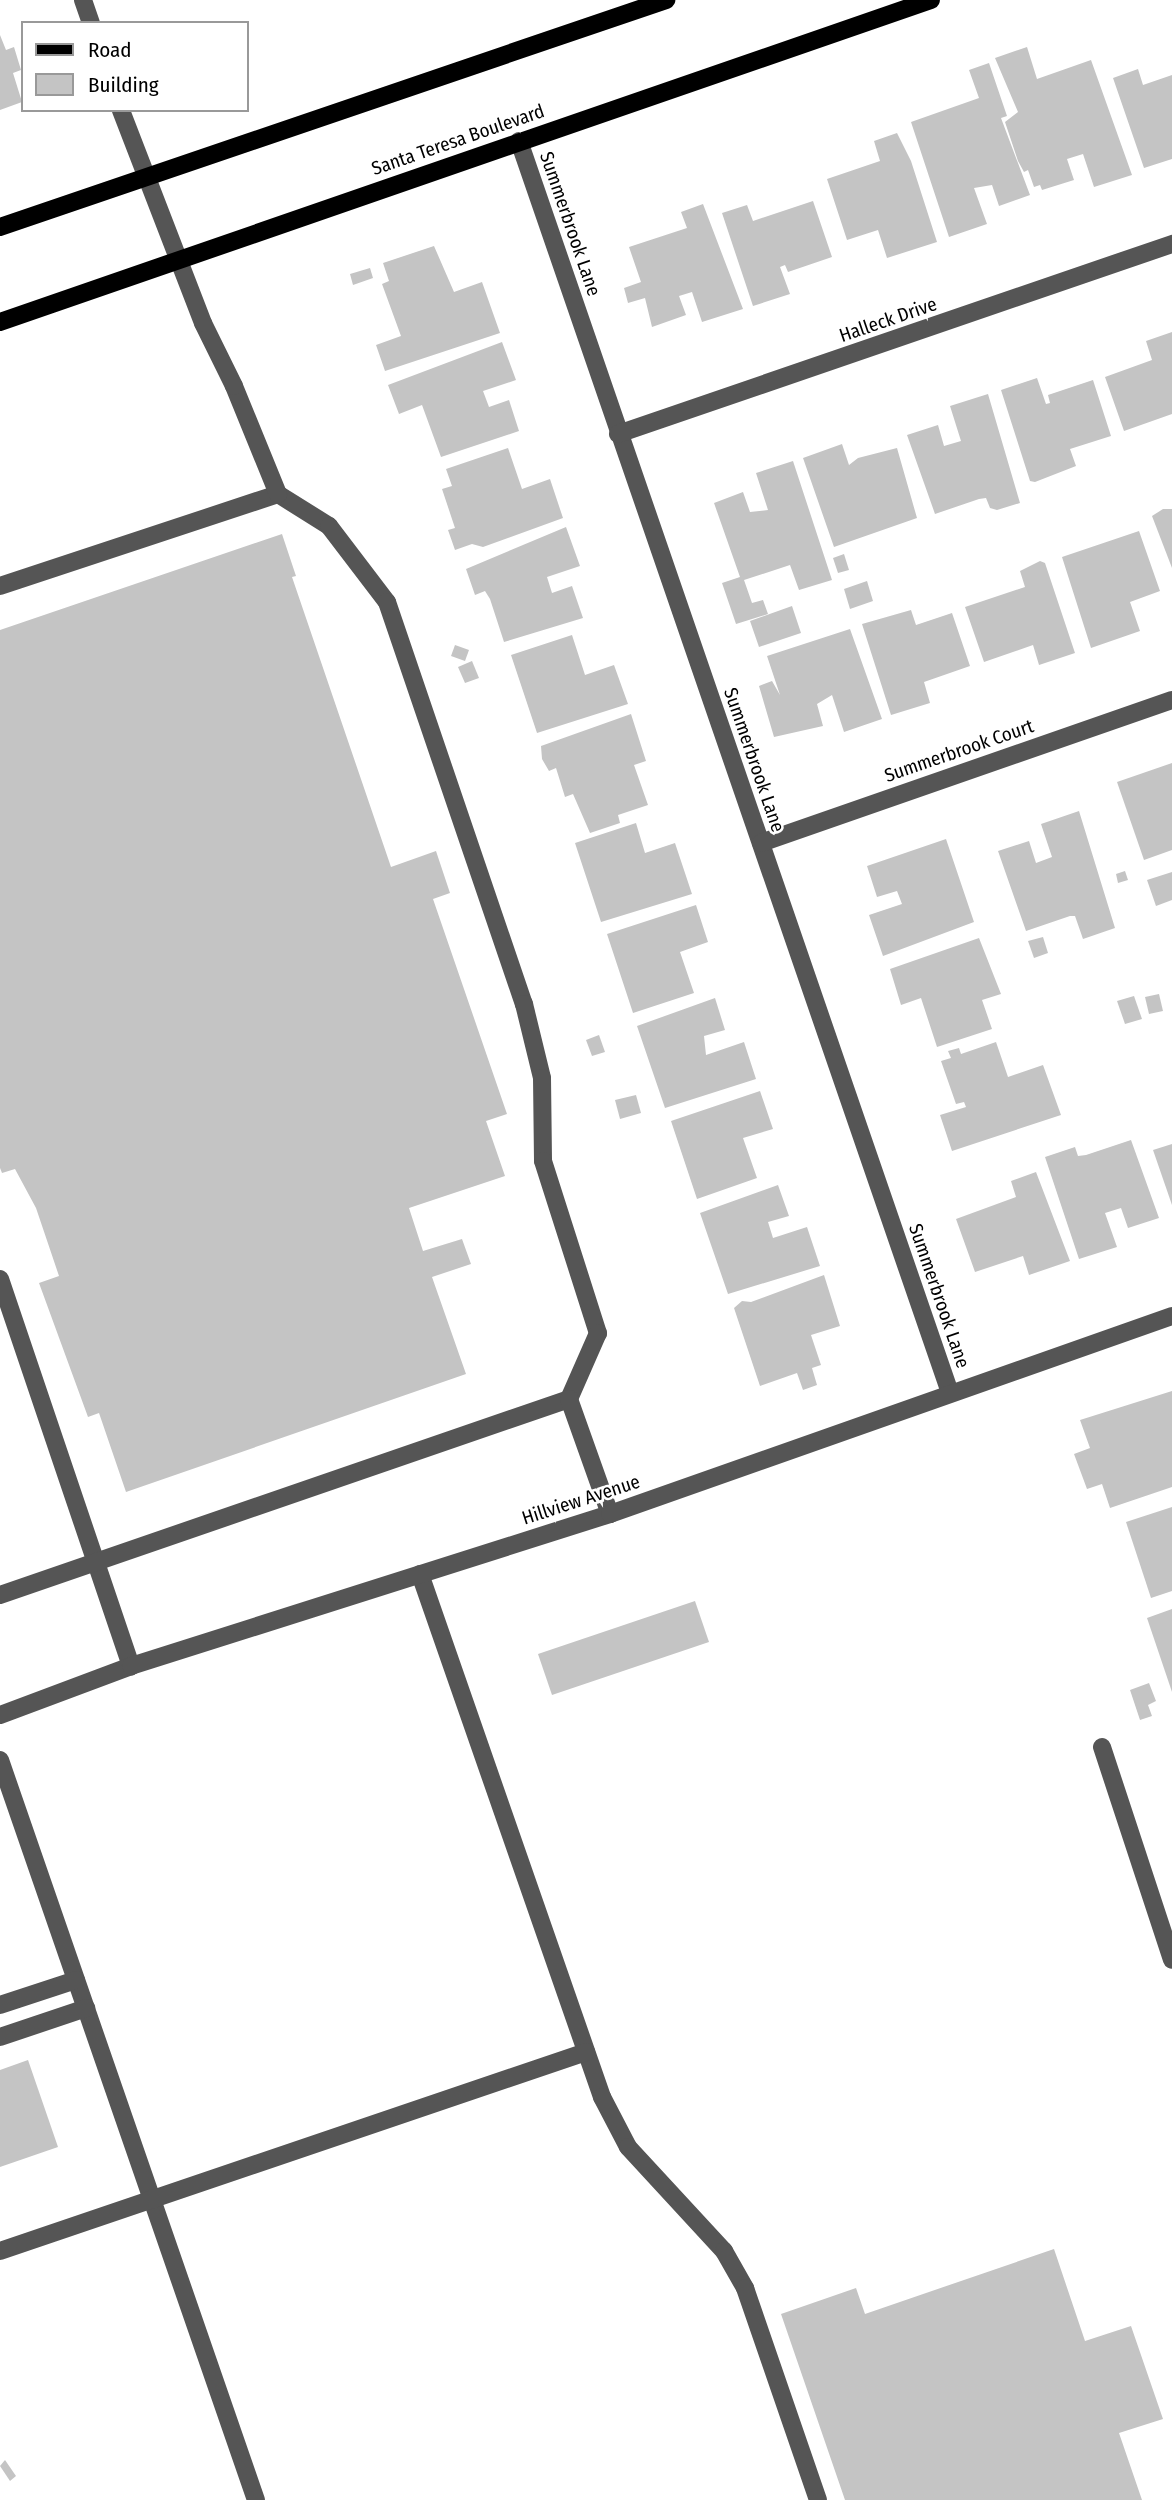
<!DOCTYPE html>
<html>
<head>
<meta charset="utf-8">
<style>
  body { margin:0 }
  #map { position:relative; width:1172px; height:2500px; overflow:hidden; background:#fff; font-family:"Fira Sans Condensed",sans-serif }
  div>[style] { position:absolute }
  .building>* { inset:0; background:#c4c4c4 }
  .minor>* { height:18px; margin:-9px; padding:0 9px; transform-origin:9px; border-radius:9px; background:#555 }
  .major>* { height:18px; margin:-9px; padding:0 9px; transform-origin:9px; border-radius:9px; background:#000 }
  span { translate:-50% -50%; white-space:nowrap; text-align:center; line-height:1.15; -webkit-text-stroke:5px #fff; paint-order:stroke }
  .street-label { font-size:19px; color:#000 }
  .legend { position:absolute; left:21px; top:21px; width:228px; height:91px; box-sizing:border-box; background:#fff; border:2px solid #999; margin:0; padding:9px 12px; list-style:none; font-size:21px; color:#000 }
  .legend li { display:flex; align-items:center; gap:14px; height:35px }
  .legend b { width:35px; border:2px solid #999 }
</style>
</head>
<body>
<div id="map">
  <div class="building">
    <i style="clip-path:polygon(0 35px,6px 50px,14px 47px,21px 70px,13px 73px,22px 102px,0 110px)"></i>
    <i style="clip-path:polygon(1027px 47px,1037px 79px,1091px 60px,1132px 175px,1094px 187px,1083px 154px,1067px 159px,1074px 180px,1042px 190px,1040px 185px,1034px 187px,1028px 170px,1024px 172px,1018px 161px,1005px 122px,1018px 112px,995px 58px)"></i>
    <i style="clip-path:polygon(989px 63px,1007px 116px,1001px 118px,1030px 195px,999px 206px,992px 185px,974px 188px,987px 224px,949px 237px,911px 122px,979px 98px,969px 70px)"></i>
    <i style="clip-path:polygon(1138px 69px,1143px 85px,1172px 75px,1172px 159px,1144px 168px,1113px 78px)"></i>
    <i style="clip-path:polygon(897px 133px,911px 161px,937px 242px,887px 258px,878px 230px,847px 240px,827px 179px,880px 161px,874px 141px)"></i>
    <i style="clip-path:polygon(813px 201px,832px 257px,788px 272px,785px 265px,780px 267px,790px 294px,753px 306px,722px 213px,747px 205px,753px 221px)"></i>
    <i style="clip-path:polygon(703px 204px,743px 309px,702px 322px,692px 292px,679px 296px,686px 315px,652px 327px,645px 298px,628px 303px,624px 288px,641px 282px,629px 247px,687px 228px,681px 212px)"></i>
    <i style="clip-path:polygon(434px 246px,454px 292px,482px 282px,500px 333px,385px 371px,376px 345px,401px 336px,382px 284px,389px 281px,383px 263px)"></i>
    <i style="clip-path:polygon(370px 268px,373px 278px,353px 285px,350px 274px)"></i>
    <i style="clip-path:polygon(1172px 332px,1172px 414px,1124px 431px,1105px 377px,1152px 360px,1146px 341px)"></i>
    <i style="clip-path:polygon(502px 342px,516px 380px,483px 391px,489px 407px,509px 400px,519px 431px,441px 457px,422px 405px,399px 414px,388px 385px)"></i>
    <i style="clip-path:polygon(1037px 378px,1046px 404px,1050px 403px,1048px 395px,1093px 380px,1111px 436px,1070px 449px,1076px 466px,1035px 482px,1030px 481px,1001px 390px)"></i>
    <i style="clip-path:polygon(988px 394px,1020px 503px,997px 510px,990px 508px,986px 498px,979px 499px,935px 514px,907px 435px,938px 425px,944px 446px,961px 441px,950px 406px)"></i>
    <i style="clip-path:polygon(842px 444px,849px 465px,858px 458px,897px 448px,917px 518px,834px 547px,803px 458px)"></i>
    <i style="clip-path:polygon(508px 448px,522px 489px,550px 479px,563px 518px,483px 547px,472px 544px,455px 550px,448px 530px,455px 528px,442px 489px,452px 486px,446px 469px)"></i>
    <i style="clip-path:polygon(793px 461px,832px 580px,799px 590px,790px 565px,744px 580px,752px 603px,763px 600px,768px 614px,736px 624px,722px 583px,740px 577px,714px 503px,743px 492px,750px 512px,768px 510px,756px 473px)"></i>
    <i style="clip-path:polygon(1163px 509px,1172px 509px,1172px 568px,1152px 516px)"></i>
    <i style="clip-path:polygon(566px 527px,580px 566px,547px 577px,552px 593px,572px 586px,583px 618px,504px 642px,490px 599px,485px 591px,475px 595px,466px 569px)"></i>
    <i style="clip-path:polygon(1139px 531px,1160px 591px,1130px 602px,1140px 631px,1091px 648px,1062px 557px)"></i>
    <i style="clip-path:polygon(282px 534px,296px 576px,292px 577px,391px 867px,436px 851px,450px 893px,433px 899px,507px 1114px,486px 1121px,505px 1176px,409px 1208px,423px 1251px,462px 1239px,471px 1264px,432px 1277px,466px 1374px,126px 1492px,99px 1413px,88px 1417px,39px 1283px,59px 1276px,36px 1208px,15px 1169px,2px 1173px,0 1168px,0 630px)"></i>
    <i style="clip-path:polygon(844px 554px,849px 570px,838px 573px,833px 558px)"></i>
    <i style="clip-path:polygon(1040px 561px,1045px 563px,1075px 653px,1039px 665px,1033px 645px,984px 662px,965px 607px,1025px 587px,1020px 571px)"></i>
    <i style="clip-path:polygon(867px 581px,873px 601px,850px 609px,844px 589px)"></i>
    <i style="clip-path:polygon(792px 606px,801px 633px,759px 647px,750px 621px)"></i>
    <i style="clip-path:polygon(911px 610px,916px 625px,952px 613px,970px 666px,924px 682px,930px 703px,891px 715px,862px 624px)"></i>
    <i style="clip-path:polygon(850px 629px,882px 719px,844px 732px,832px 695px,817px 704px,823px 726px,774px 737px,759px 686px,772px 681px,780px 695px,767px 656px)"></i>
    <i style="clip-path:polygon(572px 635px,585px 675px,614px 665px,628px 704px,537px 733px,511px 655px)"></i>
    <i style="clip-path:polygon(455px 645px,469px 650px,465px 661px,451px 656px)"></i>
    <i style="clip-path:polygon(472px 661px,479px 678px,465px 683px,458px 667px)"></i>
    <i style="clip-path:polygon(631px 714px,646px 761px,634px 765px,648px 805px,618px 815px,620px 823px,590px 833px,573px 794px,565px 797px,556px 768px,549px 771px,542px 759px,541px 746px)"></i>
    <i style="clip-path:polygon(1172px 763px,1172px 850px,1144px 860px,1117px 782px)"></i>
    <i style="clip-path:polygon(1079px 811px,1115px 928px,1083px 939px,1075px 916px,1070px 916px,1026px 931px,998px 851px,1029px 841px,1036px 863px,1052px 857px,1041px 824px)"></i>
    <i style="clip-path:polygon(636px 823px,645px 853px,675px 843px,692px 894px,601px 922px,575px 843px)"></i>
    <i style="clip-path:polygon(946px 839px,974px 922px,883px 956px,869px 915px,902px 904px,897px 891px,877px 897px,867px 866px)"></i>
    <i style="clip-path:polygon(1125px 871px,1128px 880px,1118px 883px,1116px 874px)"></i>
    <i style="clip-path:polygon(1172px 872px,1172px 900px,1156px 906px,1147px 880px)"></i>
    <i style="clip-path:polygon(696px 905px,708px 942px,680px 952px,694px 993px,633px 1013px,607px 934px)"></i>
    <i style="clip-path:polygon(1043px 937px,1048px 953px,1034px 958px,1028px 941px)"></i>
    <i style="clip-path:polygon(979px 938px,1001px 994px,982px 1000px,992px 1029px,937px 1047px,921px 998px,901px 1005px,890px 969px)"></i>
    <i style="clip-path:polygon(1159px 994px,1163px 1011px,1149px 1014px,1145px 997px)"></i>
    <i style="clip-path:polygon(1134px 996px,1142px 1019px,1125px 1024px,1117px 1001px)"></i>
    <i style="clip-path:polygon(715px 998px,725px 1030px,704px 1036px,706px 1055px,744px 1042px,756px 1079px,665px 1108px,637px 1026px)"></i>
    <i style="clip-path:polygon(599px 1035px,605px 1052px,592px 1056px,586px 1040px)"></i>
    <i style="clip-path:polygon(996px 1042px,1008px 1077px,1043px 1065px,1061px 1115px,952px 1151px,940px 1115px,966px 1107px,964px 1102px,956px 1104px,941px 1061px,951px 1058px,948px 1051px,959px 1048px,961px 1054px)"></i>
    <i style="clip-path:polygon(760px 1091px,773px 1129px,743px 1138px,757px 1178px,697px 1199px,671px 1121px)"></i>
    <i style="clip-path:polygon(636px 1095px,641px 1113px,620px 1119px,615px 1100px)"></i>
    <i style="clip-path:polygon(1131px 1140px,1159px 1218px,1128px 1228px,1121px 1208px,1105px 1213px,1117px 1247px,1079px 1259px,1045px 1157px,1075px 1147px,1078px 1156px,1086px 1155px)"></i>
    <i style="clip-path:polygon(1172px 1144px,1172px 1205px,1153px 1150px)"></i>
    <i style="clip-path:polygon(1036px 1172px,1070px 1261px,1029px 1275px,1023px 1256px,975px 1272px,956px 1219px,1016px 1197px,1011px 1181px)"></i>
    <i style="clip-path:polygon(778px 1185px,789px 1216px,768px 1222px,773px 1238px,807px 1227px,820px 1266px,728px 1294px,700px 1213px)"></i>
    <i style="clip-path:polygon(824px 1275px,840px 1326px,811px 1335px,821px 1365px,812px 1368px,817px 1385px,803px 1390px,797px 1373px,760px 1386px,734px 1308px,742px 1301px,751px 1302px)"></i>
    <i style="clip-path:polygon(1172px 1391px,1172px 1487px,1110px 1508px,1102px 1484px,1087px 1489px,1074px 1454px,1090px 1448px,1080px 1420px)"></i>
    <i style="clip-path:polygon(1172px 1507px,1172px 1591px,1151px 1598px,1126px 1522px)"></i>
    <i style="clip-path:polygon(695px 1601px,709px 1642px,552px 1695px,538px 1654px)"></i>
    <i style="clip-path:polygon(1172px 1609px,1172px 1692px,1147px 1618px)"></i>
    <i style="clip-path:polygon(1149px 1683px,1156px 1701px,1148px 1705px,1152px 1716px,1140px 1720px,1130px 1690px)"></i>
    <i style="clip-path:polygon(28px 2060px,58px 2147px,0 2167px,0 2070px)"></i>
    <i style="clip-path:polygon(1054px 2249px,1085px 2341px,1131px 2326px,1163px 2419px,1119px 2433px,1142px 2500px,845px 2500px,781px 2314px,856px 2288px,865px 2314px)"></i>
    <i style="clip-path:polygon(5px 2460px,16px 2476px,10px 2481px,0 2466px)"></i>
  </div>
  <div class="minor">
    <i style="left:83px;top:0;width:24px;rotate:71deg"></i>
    <i style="left:519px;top:141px;width:1324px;rotate:71deg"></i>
    <i style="left:618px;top:434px;width:586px;rotate:-18.93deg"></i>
    <i style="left:278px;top:494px;width:60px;rotate:32.1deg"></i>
    <i style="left:329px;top:526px;width:96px;rotate:52.7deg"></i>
    <i style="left:387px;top:602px;width:425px;rotate:71.2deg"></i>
    <i style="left:524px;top:1004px;width:76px;rotate:76.3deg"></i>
    <i style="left:542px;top:1078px;width:83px;rotate:89.3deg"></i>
    <i style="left:543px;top:1161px;width:181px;rotate:72.3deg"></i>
    <i style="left:598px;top:1333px;width:72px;rotate:113.7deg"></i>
    <i style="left:0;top:586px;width:293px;rotate:-18.3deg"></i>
    <i style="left:278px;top:494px;width:117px;rotate:-112.2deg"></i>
    <i style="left:234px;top:386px;width:70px;rotate:-116.2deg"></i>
    <i style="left:203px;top:323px;width:228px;rotate:-111.1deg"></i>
    <i style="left:761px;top:843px;width:435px;rotate:-19.2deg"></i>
    <i style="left:0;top:1279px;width:409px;rotate:71.3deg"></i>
    <i style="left:420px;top:1574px;width:554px;rotate:70.81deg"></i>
    <i style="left:602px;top:2097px;width:56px;rotate:62.5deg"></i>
    <i style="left:628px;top:2147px;width:142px;rotate:47.3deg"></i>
    <i style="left:724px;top:2251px;width:43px;rotate:60.4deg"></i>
    <i style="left:745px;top:2288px;width:224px;rotate:71deg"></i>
    <i style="left:0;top:1595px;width:602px;rotate:-19.01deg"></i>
    <i style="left:569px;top:1399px;width:122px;rotate:70.4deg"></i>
    <i style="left:0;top:1715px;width:140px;rotate:-20.5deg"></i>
    <i style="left:131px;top:1666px;width:503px;rotate:-17.61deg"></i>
    <i style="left:610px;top:1514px;width:596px;rotate:-19.41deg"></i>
    <i style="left:1102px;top:1747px;width:224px;rotate:71.8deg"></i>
    <i style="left:0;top:1760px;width:783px;rotate:70.92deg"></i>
    <i style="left:0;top:2005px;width:80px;rotate:-18.2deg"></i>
    <i style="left:0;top:2037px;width:91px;rotate:-18.6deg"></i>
    <i style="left:0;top:2251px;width:619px;rotate:-18.76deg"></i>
  </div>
  <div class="major">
    <i style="left:0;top:227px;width:704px;rotate:-18.82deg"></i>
    <i style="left:0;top:322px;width:985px;rotate:-19.08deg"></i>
  </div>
  <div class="street-label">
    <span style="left:458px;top:140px;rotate:-19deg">Santa Teresa Boulevard</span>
    <span style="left:570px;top:224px;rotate:71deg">Summerbrook Lane</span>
    <span style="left:888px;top:320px;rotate:-19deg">Halleck Drive</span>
    <span style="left:959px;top:751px;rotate:-19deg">Summerbrook Court</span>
    <span style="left:754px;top:760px;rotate:71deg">Summerbrook Lane</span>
    <span style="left:939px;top:1296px;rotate:71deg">Summerbrook Lane</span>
    <span style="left:581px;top:1500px;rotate:-18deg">Hillview Avenue</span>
  </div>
  <ul class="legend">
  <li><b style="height:9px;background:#000"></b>Road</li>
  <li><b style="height:19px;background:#c4c4c4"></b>Building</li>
  </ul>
</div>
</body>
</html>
